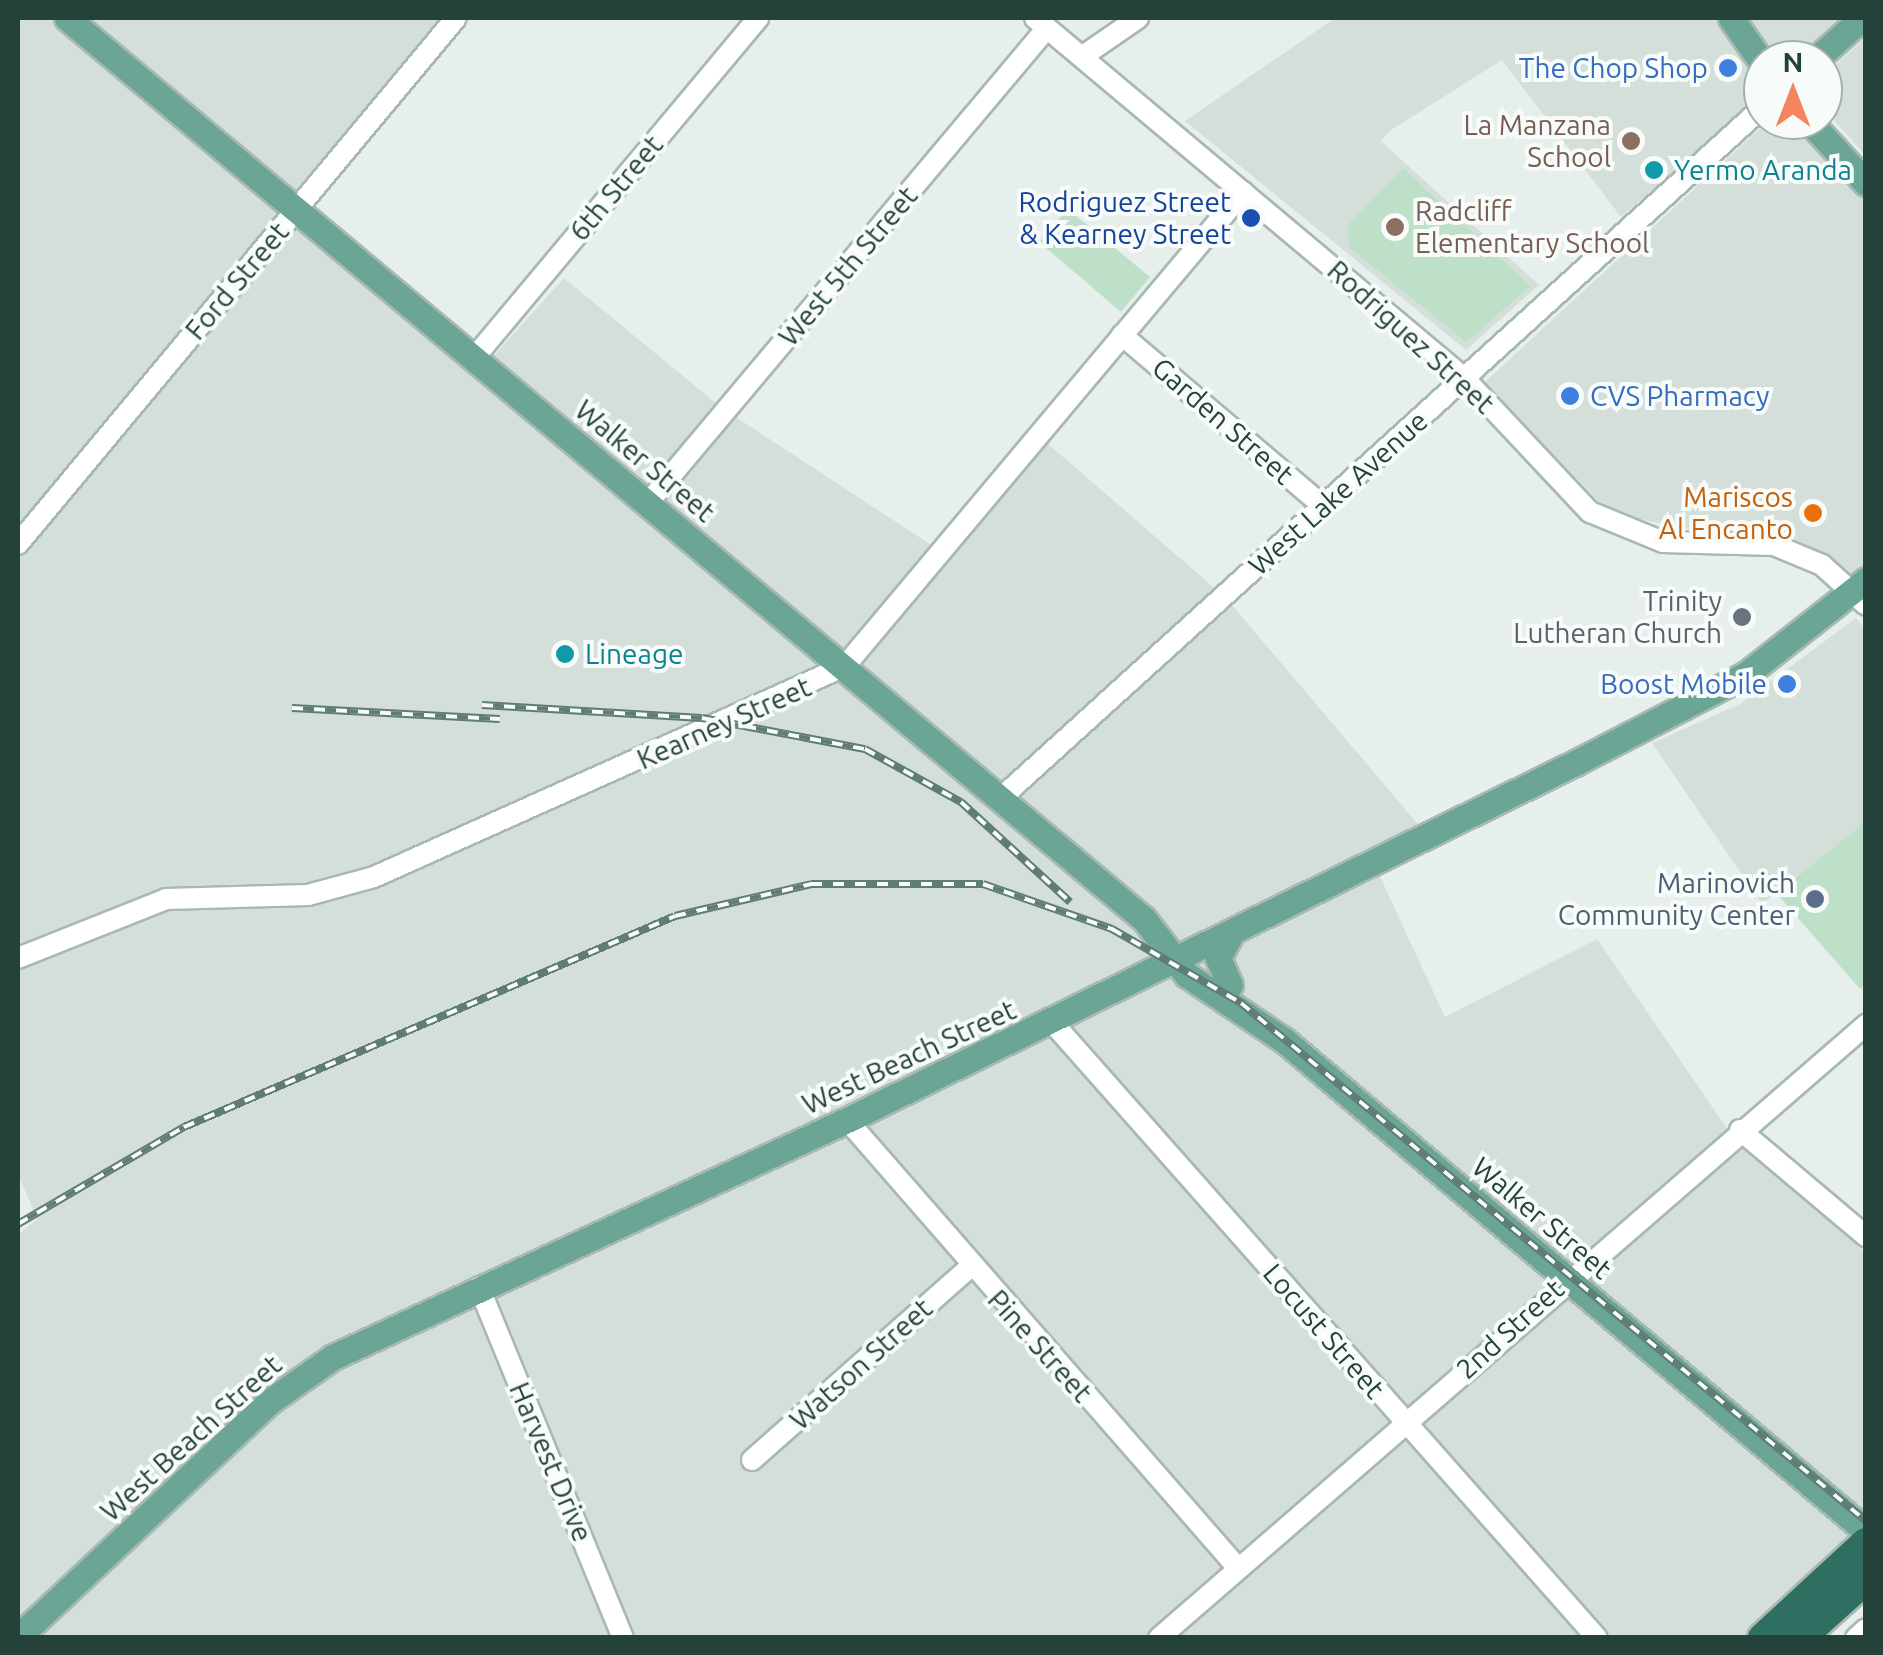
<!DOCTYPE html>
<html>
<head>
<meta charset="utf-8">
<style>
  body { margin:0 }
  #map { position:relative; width:1883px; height:1655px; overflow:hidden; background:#e6efeb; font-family:Ubuntu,sans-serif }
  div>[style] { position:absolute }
  .built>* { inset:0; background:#d4dfda }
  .green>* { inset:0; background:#bfe0c8 }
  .roads { filter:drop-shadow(2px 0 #a8b8b2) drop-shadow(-2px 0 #a8b8b2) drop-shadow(0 2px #a8b8b2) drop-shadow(0 -2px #a8b8b2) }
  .minor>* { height:20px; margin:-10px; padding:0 10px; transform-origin:10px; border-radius:10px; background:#fff }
  .major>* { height:25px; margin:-12.5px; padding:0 12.5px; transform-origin:12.5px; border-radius:12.5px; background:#6aa596 }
  .highway>* { height:30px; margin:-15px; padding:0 15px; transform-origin:15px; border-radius:15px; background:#2f6f62 }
  .rail>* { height:8px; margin-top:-4px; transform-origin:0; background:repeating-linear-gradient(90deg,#f7fbf9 0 11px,#5f7d75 0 22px); box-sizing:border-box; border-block:2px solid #5f7d75 }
  .dots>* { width:28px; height:28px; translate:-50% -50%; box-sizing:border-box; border:5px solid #f7fbf9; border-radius:50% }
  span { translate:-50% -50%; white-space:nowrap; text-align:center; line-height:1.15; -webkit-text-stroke:8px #f7fbf9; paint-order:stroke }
  .shop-label { font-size:28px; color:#366cbe }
  .right { translate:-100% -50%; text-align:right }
  .left { translate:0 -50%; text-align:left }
  .education-label { font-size:28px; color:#785e54 }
  .culture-label { font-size:28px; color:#0d838f }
  .street-label { font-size:28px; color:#24423a }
  .transit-label { font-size:28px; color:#164399 }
  .food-label { font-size:28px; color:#c56008 }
  .worship-label { font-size:28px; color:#5b616d }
  .service-label { font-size:28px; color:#4e5e75 }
  .frame { position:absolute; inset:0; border:20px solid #24423a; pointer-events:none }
  .north { position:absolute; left:1743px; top:40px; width:100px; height:100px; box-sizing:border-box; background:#f7fbf9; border:2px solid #a3b1ad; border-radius:50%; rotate:0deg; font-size:28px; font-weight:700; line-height:40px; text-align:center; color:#24423a }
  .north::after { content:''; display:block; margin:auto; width:35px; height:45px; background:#f4845f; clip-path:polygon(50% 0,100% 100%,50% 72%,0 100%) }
</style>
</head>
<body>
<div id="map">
  <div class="built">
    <i style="clip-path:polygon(18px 18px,458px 18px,305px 203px,490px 360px,564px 278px,722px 408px,945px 554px,1047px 443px,1226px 598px,1422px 829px,1370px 855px,1445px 1017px,1597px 939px,1737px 1143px,1865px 1252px,1865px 1528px,1743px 1637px,18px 1637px,18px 1235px,37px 1219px,18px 1174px)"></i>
    <i style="clip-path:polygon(1335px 18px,1725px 18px,1763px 72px,1763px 95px,1621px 217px,1502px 60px,1391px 130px,1381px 141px,1539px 285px,1466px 350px,1185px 121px)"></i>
    <i style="clip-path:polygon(1745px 18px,1858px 18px,1813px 60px,1773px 60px)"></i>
    <i style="clip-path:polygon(1865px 38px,1865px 155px,1823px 108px,1823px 76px)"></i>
    <i style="clip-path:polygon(1769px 120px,1802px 120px,1865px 189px,1865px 578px,1858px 585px,1825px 557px,1610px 513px,1484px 383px)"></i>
    <i style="clip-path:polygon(1856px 618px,1865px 629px,1865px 822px,1762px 904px,1652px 743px,1740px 704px)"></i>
  </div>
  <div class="green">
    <i style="clip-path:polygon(1403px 168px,1531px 286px,1466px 342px,1350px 248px,1347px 226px)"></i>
    <i style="clip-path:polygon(1068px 209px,1150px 277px,1121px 312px,1039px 242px)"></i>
    <i style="clip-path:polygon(1865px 822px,1866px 984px,1860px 989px,1776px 893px)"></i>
  </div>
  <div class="roads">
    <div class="minor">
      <i style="left:1035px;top:18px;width:560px;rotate:40deg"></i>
      <i style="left:1464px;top:378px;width:184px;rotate:46.8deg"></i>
      <i style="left:1590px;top:512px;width:79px;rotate:22.3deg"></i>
      <i style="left:1663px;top:542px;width:111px;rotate:1.5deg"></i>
      <i style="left:1774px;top:545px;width:52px;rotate:22.6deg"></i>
      <i style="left:1822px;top:565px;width:59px;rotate:42.3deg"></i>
      <i style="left:1083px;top:56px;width:67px;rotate:-34.6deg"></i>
      <i style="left:1122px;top:335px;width:265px;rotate:40.4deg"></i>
      <i style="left:474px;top:358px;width:443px;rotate:-50.1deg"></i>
      <i style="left:648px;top:503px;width:620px;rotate:-49.97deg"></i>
      <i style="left:18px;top:544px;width:684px;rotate:-50.22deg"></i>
      <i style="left:1001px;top:798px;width:1029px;rotate:-42.2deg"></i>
      <i style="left:18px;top:958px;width:159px;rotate:-21.7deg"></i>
      <i style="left:166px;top:899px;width:142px;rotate:-1.6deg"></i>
      <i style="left:308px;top:895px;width:68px;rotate:-15.3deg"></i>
      <i style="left:374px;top:877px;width:516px;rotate:-24.13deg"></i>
      <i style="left:845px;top:666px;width:619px;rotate:-49.98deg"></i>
      <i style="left:1052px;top:1022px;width:822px;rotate:48.5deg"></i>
      <i style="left:847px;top:1120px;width:595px;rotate:48.89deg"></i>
      <i style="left:1740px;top:1130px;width:165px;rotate:40.1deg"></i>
      <i style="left:479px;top:1287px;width:379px;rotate:67.7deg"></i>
      <i style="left:752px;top:1460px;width:290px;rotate:-41.5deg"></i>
      <i style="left:1159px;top:1638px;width:936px;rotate:-40.93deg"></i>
      <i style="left:1856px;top:1638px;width:13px;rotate:-42deg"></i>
    </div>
    <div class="major">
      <i style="left:67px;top:18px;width:1404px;rotate:39.92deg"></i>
      <i style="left:1144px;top:919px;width:71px;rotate:52.5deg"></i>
      <i style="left:1187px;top:975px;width:118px;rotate:34deg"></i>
      <i style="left:1285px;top:1041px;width:760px;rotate:40.14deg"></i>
      <i style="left:1731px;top:18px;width:56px;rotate:55.2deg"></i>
      <i style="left:1815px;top:60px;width:63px;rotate:-41.8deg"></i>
      <i style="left:1808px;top:120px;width:86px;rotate:47.4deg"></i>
      <i style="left:1230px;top:985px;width:30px;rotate:-114deg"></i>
      <i style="left:1218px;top:958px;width:30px;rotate:-62deg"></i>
      <i style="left:18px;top:1637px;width:345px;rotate:-43.1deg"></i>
      <i style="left:270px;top:1401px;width:77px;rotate:-34.9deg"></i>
      <i style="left:333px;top:1357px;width:566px;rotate:-24.75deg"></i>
      <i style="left:847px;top:1120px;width:811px;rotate:-26.12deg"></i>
      <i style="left:1575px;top:763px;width:191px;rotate:-27.4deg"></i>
      <i style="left:1745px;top:675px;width:154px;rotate:-38.1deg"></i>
    </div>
    <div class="highway">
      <i style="left:1763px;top:1638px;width:140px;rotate:-42.7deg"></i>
      <i style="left:1800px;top:1638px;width:89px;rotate:-41.8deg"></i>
    </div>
  </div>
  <div class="rail">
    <i style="left:482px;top:705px;width:220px;rotate:3.4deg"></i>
    <i style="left:702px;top:718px;width:166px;rotate:10.8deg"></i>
    <i style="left:865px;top:749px;width:110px;rotate:28.9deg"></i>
    <i style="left:961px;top:802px;width:148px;rotate:42.5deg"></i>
    <i style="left:292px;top:708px;width:208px;rotate:3deg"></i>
    <i style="left:18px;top:1224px;width:192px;rotate:-30.3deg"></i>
    <i style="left:184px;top:1127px;width:534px;rotate:-23.25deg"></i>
    <i style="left:675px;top:916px;width:140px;rotate:-13.2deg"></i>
    <i style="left:811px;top:884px;width:172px"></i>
    <i style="left:983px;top:884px;width:137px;rotate:19.2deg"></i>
    <i style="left:1112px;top:929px;width:149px;rotate:29.8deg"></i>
    <i style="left:1241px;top:1003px;width:812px;rotate:39.65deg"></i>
  </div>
  <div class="dots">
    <i style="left:1728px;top:68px;background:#3f7fe0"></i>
    <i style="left:1631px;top:141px;background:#8d6e63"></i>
    <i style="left:1654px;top:170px;background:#0f9aa8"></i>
    <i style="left:1251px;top:218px;background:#1a4fb4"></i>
    <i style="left:1395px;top:227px;background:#8d6e63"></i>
    <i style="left:1570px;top:396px;background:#3f7fe0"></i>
    <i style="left:1813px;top:513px;background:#e8710a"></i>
    <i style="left:1742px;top:617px;background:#6b7280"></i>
    <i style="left:565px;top:654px;background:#0f9aa8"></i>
    <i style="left:1787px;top:684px;background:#3f7fe0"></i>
    <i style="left:1815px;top:899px;background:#5c6f8a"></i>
  </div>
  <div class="shop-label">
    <span class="right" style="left:1708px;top:68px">The Chop Shop</span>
    <span class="left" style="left:1590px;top:396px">CVS Pharmacy</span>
    <span class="right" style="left:1767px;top:684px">Boost Mobile</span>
  </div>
  <div class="education-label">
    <span class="right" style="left:1611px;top:141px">La Manzana<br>School</span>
    <span class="left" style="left:1415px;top:227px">Radcliff<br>Elementary School</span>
  </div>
  <div class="culture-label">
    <span class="left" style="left:1674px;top:170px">Yermo Aranda</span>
    <span class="left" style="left:585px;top:654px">Lineage</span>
  </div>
  <div class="street-label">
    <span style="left:616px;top:188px;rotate:-50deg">6th Street</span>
    <span style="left:848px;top:266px;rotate:-50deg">West 5th Street</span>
    <span style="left:237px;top:281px;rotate:-50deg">Ford Street</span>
    <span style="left:1411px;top:337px;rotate:42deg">Rodriguez Street</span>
    <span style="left:1223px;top:421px;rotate:41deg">Garden Street</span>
    <span style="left:645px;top:461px;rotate:40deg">Walker Street</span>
    <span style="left:1338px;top:493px;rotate:-42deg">West Lake Avenue</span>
    <span style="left:724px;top:723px;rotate:-24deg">Kearney Street</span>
    <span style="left:909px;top:1057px;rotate:-25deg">West Beach Street</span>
    <span style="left:1542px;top:1218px;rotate:40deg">Walker Street</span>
    <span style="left:1510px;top:1329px;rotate:-42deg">2nd Street</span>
    <span style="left:1324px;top:1331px;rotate:49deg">Locust Street</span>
    <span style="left:1040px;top:1346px;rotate:48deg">Pine Street</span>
    <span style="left:861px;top:1364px;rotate:-42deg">Watson Street</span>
    <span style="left:191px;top:1438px;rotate:-42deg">West Beach Street</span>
    <span style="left:551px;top:1462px;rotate:67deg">Harvest Drive</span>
  </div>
  <div class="transit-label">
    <span class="right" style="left:1231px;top:218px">Rodriguez Street<br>&amp; Kearney Street</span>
  </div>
  <div class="food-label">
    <span class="right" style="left:1793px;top:513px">Mariscos<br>Al Encanto</span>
  </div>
  <div class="worship-label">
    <span class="right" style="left:1722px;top:617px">Trinity<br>Lutheran Church</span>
  </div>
  <div class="service-label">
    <span class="right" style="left:1795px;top:899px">Marinovich<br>Community Center</span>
  </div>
  <div class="frame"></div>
  <div class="north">N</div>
</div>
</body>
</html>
